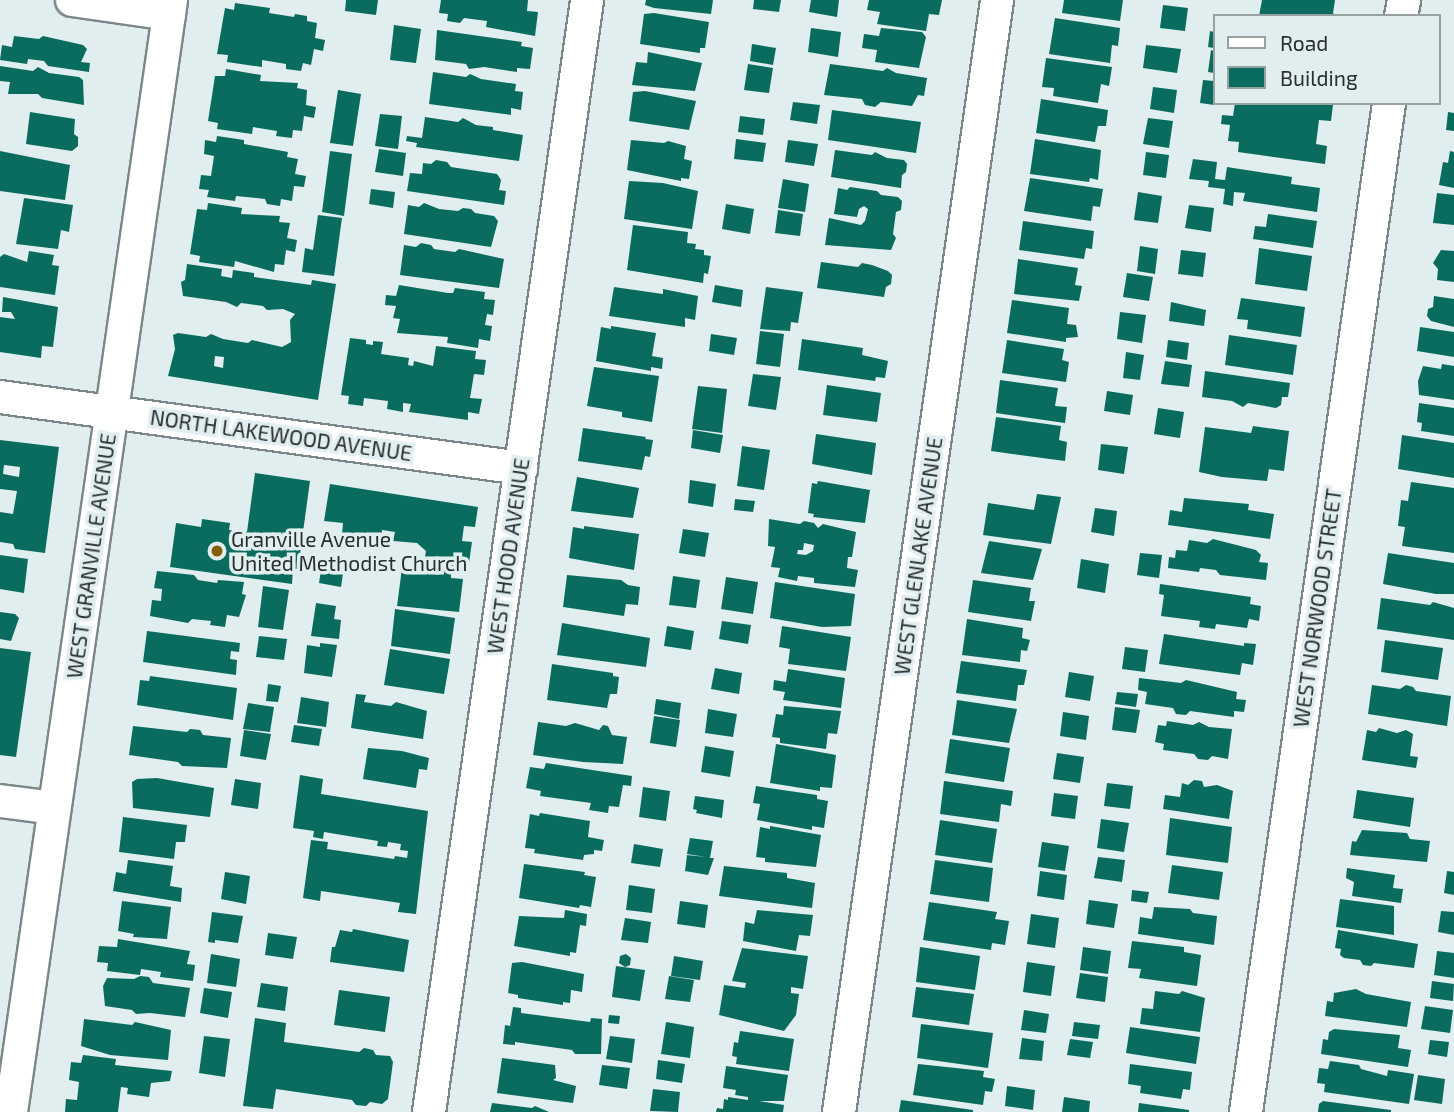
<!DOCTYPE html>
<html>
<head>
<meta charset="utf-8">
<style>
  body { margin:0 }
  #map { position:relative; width:1454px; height:1112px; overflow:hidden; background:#e1eef0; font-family:"Exo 2",sans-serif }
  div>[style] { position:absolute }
  .building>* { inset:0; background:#0a6c5e }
  .roads { filter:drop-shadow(2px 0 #7b8788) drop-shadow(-2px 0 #7b8788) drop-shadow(0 2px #7b8788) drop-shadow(0 -2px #7b8788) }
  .minor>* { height:32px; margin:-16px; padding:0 16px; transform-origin:16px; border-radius:16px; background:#fff }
  .dots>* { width:19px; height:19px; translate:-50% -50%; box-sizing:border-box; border:4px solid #e1eef0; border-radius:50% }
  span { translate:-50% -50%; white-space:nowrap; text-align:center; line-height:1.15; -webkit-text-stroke:7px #e1eef0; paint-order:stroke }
  .street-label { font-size:21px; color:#282d2e }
  .poi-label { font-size:21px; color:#282d2e }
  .left { translate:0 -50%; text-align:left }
  .legend { position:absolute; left:1213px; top:14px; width:228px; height:91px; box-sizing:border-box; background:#e1eef0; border:2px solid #97a1a2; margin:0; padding:9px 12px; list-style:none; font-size:21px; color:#282d2e }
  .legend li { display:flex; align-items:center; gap:14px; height:35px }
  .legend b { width:35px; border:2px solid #97a1a2 }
</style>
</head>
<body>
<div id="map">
  <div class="building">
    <i style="clip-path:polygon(346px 0,378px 0,376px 15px,345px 11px)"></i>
    <i style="clip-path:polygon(441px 0,528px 0,527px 11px,538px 12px,535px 36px,486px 27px,487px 21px,464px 18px,460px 23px,447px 21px,448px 14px,439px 13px)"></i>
    <i style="clip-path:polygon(646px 0,713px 0,711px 14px,654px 8px,645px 5px)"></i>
    <i style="clip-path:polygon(754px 0,781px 0,779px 12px,753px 9px)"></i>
    <i style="clip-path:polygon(811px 0,839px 0,837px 17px,809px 12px)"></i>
    <i style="clip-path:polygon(869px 0,942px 0,939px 15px,929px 14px,926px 31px,877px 24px,880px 12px,867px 10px)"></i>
    <i style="clip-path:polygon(1064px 0,1123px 0,1120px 21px,1062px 13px)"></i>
    <i style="clip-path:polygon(1262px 0,1335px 0,1333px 13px,1336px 16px,1259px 16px)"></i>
    <i style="clip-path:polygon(235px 3px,270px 8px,269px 13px,294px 17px,295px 14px,307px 16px,307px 21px,317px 23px,315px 38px,325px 40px,323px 51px,314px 49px,311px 65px,303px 63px,301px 71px,286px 69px,286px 64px,262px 60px,262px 67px,227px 62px,228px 55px,217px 54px,225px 8px,234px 10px)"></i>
    <i style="clip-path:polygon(1163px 5px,1188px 8px,1185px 31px,1160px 28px)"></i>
    <i style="clip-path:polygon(654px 13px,709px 22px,705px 48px,700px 48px,700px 53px,693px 52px,640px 44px,644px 14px)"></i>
    <i style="clip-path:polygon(1055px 18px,1120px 28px,1118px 46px,1112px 45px,1110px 63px,1049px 54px)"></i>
    <i style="clip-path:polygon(394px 25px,421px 29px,416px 63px,390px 60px)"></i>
    <i style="clip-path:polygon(811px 28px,841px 32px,838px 57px,808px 52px)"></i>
    <i style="clip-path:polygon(881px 28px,922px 32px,926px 37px,919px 68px,875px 62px,877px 50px,862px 48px,864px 34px,879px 36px)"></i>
    <i style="clip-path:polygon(437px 30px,522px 42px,521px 46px,533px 48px,530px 69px,517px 68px,517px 72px,484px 67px,469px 69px,466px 64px,435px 60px)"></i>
    <i style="clip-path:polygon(1210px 31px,1214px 32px,1214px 48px,1208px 47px)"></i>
    <i style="clip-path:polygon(14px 36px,39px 39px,43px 36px,83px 45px,87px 49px,81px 62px,90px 63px,89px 72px,48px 66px,44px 61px,28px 59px,27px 64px,0 60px,2px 45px,12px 47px)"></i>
    <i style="clip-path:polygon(752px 44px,776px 48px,773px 65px,750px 61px)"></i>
    <i style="clip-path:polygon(1146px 45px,1181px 49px,1177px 73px,1143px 68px)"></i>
    <i style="clip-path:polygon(1211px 50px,1214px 51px,1214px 73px,1208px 72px)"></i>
    <i style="clip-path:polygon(648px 52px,702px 63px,695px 91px,632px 85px,636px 62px,647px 63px)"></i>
    <i style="clip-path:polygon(1046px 58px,1112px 67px,1109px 86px,1101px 84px,1098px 103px,1053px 96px,1054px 88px,1042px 87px)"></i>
    <i style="clip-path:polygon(748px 64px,773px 68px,769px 93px,744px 90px)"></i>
    <i style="clip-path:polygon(830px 64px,883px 71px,887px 68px,896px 73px,927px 78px,924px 96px,918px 95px,912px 106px,881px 102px,875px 107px,865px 105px,862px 99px,824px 95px)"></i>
    <i style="clip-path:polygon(0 66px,33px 71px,38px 67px,49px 73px,79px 77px,83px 80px,84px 105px,42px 98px,38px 94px,8px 94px,10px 82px,0 81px)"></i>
    <i style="clip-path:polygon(226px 69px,261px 75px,260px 81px,298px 83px,297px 88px,307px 90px,306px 105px,316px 107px,314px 118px,304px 116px,302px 131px,293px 130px,292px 138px,276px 136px,277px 131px,253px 127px,252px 134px,217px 129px,218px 123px,208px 121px,215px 76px,225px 76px)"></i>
    <i style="clip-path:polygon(433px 72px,466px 77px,470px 74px,481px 79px,516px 84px,515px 91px,523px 92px,521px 110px,511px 108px,511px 115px,429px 104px)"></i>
    <i style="clip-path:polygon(1203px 80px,1214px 81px,1214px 105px,1200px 103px)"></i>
    <i style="clip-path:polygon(1153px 87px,1177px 90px,1174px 113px,1150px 109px)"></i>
    <i style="clip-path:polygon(338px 90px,361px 94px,353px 146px,330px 143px)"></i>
    <i style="clip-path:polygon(645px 91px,696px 101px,689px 130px,629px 121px,633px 92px)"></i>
    <i style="clip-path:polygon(1041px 99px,1108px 110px,1106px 126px,1098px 126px,1095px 142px,1036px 133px)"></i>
    <i style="clip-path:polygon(793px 102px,820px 105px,817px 124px,790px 120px)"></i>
    <i style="clip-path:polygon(1235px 103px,1333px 105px,1331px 121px,1319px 120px,1316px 144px,1327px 146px,1325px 164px,1238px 152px,1239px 142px,1228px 141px,1230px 125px,1221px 124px,1222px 115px,1233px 116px)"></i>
    <i style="clip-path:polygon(832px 110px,921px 122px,916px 153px,828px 140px)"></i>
    <i style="clip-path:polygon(30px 112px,75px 119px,74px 134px,78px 137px,78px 146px,72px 151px,26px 144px)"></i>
    <i style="clip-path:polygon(1448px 112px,1454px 113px,1454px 131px,1446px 130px)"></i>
    <i style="clip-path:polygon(380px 114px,402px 116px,398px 149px,375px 146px)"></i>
    <i style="clip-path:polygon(740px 116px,765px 119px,763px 135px,738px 132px)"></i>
    <i style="clip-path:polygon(425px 117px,458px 122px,463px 118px,476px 125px,493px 127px,493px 130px,523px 135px,519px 161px,416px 147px,417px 143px,406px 141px,407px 136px,422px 138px)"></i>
    <i style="clip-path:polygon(1148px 118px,1173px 121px,1169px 148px,1143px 144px)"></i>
    <i style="clip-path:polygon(217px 136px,244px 140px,244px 144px,288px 152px,287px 157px,298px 159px,295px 174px,306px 176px,304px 187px,294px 186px,292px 201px,281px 199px,280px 206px,267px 204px,265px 199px,236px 196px,235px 201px,207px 197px,209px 190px,199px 189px,201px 175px,211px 176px,214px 156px,204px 154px,205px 140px,216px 142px)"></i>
    <i style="clip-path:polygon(736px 139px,766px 143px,763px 162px,734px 159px)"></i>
    <i style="clip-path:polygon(1035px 139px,1101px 150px,1098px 180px,1090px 178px,1089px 182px,1030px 174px)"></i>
    <i style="clip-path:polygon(631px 140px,664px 143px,668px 141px,686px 146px,684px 159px,692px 161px,689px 179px,681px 178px,681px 181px,627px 170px)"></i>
    <i style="clip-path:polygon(788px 140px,818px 144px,814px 166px,785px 162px)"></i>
    <i style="clip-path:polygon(379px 149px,406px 153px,403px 176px,375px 172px)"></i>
    <i style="clip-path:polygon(835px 150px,872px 155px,875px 152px,887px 158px,904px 160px,907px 164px,906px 172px,902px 175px,901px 188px,831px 177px)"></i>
    <i style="clip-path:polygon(0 151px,70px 165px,65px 200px,0 191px)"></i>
    <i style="clip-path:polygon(330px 151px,352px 154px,344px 216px,322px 212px)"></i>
    <i style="clip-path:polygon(1450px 151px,1454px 152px,1454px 188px,1439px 185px,1443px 162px,1448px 163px)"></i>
    <i style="clip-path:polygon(1146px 152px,1169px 155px,1166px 178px,1143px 175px)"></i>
    <i style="clip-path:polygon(1193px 159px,1217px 162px,1215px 179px,1225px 180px,1227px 167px,1292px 177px,1291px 184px,1320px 188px,1317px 212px,1243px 201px,1245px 193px,1234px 192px,1233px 206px,1223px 204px,1225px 189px,1208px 187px,1209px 181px,1189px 179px)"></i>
    <i style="clip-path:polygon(436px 160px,447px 162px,451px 167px,497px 174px,501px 180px,499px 190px,506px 191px,504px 205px,407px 191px,410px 173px,422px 174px,423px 163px,431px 164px)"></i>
    <i style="clip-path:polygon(1030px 178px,1103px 189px,1100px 207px,1093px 206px,1091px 221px,1024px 211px)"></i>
    <i style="clip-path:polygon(783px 179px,809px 184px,805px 212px,778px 208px)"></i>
    <i style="clip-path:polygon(629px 181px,663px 183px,698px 191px,692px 229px,624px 219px)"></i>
    <i style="clip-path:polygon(850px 187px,877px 191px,881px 195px,898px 197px,902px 201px,901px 210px,896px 212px,893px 234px,896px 238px,891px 250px,825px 245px,829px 218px,861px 225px,865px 221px,868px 209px,864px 206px,859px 209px,857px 217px,834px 214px,838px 188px,847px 190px)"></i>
    <i style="clip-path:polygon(371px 189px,395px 192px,393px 208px,369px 204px)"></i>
    <i style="clip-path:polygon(1138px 192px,1162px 196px,1158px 223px,1134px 220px)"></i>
    <i style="clip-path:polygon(1437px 193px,1454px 195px,1454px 225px,1433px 223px)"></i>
    <i style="clip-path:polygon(24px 198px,73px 205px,69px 232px,61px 230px,58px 249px,16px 244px)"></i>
    <i style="clip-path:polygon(208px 203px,242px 208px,241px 214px,280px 216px,279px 222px,290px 223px,287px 238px,297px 240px,295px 252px,286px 250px,284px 265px,275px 264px,274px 272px,235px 261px,234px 267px,199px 262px,200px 256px,190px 254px,197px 209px,207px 210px)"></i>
    <i style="clip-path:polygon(424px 203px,439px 209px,458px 211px,463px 208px,471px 209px,475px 213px,494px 216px,498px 221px,491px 247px,404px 234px,408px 205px,419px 207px)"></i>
    <i style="clip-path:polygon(726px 204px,754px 209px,750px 234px,722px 229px)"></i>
    <i style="clip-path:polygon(1189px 205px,1214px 208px,1211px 232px,1185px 228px)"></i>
    <i style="clip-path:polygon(778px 210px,803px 214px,800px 236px,775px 233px)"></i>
    <i style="clip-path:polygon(1268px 214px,1317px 221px,1313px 248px,1253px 239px,1255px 226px,1266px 227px)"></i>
    <i style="clip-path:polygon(318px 215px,342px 218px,334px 276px,302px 272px,305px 248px,313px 250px)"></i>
    <i style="clip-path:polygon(1023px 221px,1094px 231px,1092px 249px,1086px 248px,1084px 259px,1019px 250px)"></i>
    <i style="clip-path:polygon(633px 225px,688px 232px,687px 243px,696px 244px,695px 249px,704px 250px,704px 255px,711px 256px,708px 274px,704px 273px,703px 283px,627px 270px)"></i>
    <i style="clip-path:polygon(421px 243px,431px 245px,434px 249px,455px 252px,459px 249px,504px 259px,499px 288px,400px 275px,404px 245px,416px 247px)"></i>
    <i style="clip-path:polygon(1140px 246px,1158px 249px,1155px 274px,1137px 271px)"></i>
    <i style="clip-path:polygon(1259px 248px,1312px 256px,1307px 291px,1255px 284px)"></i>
    <i style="clip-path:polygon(1181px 250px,1206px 253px,1203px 277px,1178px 274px)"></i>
    <i style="clip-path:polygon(1441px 250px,1454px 251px,1454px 282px,1437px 280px,1438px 269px,1433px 263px)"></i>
    <i style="clip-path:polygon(29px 251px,54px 255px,52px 265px,59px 266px,55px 295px,0 287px,0 257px,4px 254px,27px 262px)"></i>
    <i style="clip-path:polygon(1018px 259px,1078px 268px,1075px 285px,1082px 286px,1079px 301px,1014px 294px)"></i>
    <i style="clip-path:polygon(821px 262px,858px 267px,862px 263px,872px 265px,888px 271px,892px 275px,891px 284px,886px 287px,884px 297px,817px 288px)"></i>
    <i style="clip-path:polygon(evenodd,187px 264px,222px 269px,221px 276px,232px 278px,233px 270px,254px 273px,254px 277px,311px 285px,312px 280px,336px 284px,318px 400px,168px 376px,175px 349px,173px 335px,178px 333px,206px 337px,211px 334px,223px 339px,248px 343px,252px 340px,282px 347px,291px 342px,290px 320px,295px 314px,283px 309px,267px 310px,263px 306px,241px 303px,237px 307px,226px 302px,183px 296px,181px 282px,185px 280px,187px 264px,215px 356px,224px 357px,223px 368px,214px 366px,215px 356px)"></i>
    <i style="clip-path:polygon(1127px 273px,1153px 277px,1149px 301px,1123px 297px)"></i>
    <i style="clip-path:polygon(399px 285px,448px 293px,453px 293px,455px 288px,485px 292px,484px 299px,495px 300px,493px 315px,487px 314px,485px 325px,492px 326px,490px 341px,479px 339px,478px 348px,447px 343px,448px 337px,397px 333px,400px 319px,393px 318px,396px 306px,385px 305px,386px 295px,396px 296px)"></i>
    <i style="clip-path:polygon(715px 285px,743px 290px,741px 307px,712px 302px)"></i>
    <i style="clip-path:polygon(614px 287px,663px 294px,663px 289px,698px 296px,695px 320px,685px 318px,685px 327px,609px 316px)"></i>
    <i style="clip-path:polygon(766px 287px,803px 292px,798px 323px,791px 322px,790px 331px,760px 329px)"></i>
    <i style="clip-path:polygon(1434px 296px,1454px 299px,1454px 327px,1431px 321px,1427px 316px,1428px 309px,1433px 307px)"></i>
    <i style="clip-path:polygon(3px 297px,58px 307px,53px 347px,42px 346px,41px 358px,0 352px,0 317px,15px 319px,11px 312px,2px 312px)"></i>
    <i style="clip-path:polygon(1241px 298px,1305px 307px,1301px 337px,1247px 329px,1248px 320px,1237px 319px)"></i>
    <i style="clip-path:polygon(1012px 300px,1069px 308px,1067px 324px,1076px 325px,1078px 337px,1066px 338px,1066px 342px,1007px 333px)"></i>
    <i style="clip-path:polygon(1171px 302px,1206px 310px,1204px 326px,1169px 321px)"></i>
    <i style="clip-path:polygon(1120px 312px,1146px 315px,1142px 343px,1117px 339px)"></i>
    <i style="clip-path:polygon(611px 326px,656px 333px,652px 356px,663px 358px,662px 369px,651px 367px,651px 371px,596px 361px,601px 327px,611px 329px)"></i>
    <i style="clip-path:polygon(1420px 327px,1454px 332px,1454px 357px,1417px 351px)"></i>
    <i style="clip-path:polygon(760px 331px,784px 334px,780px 367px,756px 364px)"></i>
    <i style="clip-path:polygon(711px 334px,737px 338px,734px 355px,709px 351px)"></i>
    <i style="clip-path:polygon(1229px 335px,1297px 345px,1293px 375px,1225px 365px)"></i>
    <i style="clip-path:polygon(350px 338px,366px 340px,366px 344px,373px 345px,373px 341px,383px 342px,381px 354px,409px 358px,408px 365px,413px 366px,414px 361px,433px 366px,436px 346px,476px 351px,475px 359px,486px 360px,484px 375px,474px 374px,470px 398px,482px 399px,479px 414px,468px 412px,468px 420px,409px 412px,411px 404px,403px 403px,403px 412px,387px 409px,388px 401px,364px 398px,363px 406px,348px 404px,349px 396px,341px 395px)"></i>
    <i style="clip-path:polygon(802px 339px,863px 348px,862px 355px,888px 361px,885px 378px,876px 377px,875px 381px,798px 370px)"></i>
    <i style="clip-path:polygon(1007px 340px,1064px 349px,1062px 360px,1069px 362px,1066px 382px,1002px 373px)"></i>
    <i style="clip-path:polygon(1168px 340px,1189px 343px,1187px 360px,1166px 357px)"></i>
    <i style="clip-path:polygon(1126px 352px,1144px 355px,1140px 380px,1123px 378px)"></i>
    <i style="clip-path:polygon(1165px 361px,1192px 365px,1189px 387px,1161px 384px)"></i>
    <i style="clip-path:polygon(1442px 364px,1454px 366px,1454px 400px,1419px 395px,1418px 381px,1423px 366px,1441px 369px)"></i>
    <i style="clip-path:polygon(594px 367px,659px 376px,652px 422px,622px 417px,622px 412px,587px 406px)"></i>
    <i style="clip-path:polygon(1205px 371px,1290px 383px,1288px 397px,1282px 397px,1281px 405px,1276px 408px,1248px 403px,1243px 407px,1232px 401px,1202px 397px)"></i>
    <i style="clip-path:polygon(753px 374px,781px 377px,776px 410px,748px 406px)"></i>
    <i style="clip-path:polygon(1000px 380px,1058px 388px,1055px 406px,1067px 407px,1065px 423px,996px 413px)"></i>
    <i style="clip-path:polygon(827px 385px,881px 393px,877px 422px,823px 415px)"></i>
    <i style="clip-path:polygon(698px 386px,727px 389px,722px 433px,692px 429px)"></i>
    <i style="clip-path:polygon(1107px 391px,1133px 395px,1130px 415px,1104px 411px)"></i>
    <i style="clip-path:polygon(1419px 403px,1454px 408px,1454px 436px,1421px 431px,1422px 423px,1417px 422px)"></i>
    <i style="clip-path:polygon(1158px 408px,1184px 412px,1180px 438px,1154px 434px)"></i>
    <i style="clip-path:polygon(996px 417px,1061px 426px,1059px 440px,1067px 442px,1065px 461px,991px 451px)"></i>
    <i style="clip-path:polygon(1253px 426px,1289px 431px,1284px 471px,1269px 469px,1267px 481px,1222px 477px,1199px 472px,1205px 427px,1251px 433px)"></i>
    <i style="clip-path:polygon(583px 428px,646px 437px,645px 439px,653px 440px,650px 457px,645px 456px,642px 470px,578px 461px)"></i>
    <i style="clip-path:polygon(693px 430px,723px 435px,720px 453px,691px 448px)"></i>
    <i style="clip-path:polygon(816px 434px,876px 443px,872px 475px,812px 464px)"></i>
    <i style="clip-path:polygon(1402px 435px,1454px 443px,1454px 478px,1398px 469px)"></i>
    <i style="clip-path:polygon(evenodd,0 440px,59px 447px,45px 553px,15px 549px,13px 544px,0 542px,0 512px,13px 514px,17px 491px,0 489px,0 440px,4px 465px,20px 467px,19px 477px,3px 474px,4px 465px)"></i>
    <i style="clip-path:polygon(1101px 444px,1128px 447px,1124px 474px,1098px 470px)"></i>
    <i style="clip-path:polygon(742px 446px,770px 450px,764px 490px,737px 486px)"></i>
    <i style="clip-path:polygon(255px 473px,310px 481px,298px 569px,293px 569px,292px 584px,170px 567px,176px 523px,201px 527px,202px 519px,230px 523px,229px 530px,247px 532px)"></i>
    <i style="clip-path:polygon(577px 477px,639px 488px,633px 518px,571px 511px)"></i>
    <i style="clip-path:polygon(690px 480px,716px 484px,713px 507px,688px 503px)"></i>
    <i style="clip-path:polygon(818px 481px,870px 490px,865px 523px,813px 517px,814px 514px,808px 513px,812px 483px,817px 484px)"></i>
    <i style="clip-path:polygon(1411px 482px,1454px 488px,1454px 553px,1402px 546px,1405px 527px,1398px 526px,1401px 500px,1408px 501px)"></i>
    <i style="clip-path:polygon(330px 484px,478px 507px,475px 527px,464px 526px,462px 541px,472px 542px,469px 563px,459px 561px,457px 573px,445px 571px,451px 574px,451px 578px,463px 579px,459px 612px,397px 606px,402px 568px,441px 571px,423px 569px,426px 551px,417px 543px,393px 541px,395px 532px,382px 530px,381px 540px,342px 534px,343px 523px,324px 521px)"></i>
    <i style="clip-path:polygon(1037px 494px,1061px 497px,1051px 544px,983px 535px,988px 503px,1034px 510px)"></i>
    <i style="clip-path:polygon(1184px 498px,1249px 504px,1248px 510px,1274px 514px,1270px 539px,1168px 525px,1170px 510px,1182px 512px)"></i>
    <i style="clip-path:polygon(735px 499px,755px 501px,753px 512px,734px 510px)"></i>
    <i style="clip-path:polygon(1095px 508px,1117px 511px,1114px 536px,1091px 532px)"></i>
    <i style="clip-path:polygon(evenodd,769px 519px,800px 524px,804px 521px,814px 523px,818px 528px,823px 524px,856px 532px,852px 557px,848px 557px,847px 568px,858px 570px,855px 587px,814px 583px,814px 578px,798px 576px,797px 581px,778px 577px,780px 568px,771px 567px,775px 547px,768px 546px,769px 519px,804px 543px,814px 545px,813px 551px,806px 555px,797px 554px,798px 550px,803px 550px,804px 543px)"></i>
    <i style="clip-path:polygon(584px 526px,639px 534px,634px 570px,569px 558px,573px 527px,584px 529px)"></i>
    <i style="clip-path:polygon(683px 529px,709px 533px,705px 557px,679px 553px)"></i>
    <i style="clip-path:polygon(1213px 539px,1256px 550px,1261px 555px,1259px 562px,1268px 563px,1266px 580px,1220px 575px,1216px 570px,1200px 568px,1199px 572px,1168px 568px,1169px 557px,1175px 558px,1176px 550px,1187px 551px,1189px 540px,1207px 543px)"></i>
    <i style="clip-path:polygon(989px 541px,1042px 549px,1033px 580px,981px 573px)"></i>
    <i style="clip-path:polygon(1140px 553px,1162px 555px,1159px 578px,1137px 575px)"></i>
    <i style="clip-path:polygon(1388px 553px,1454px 563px,1454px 594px,1436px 594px,1383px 584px)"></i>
    <i style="clip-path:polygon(0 555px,28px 559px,24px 593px,0 589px)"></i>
    <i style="clip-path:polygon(323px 557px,345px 560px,341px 587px,319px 583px)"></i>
    <i style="clip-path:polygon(1081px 559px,1109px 564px,1105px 593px,1077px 588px)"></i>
    <i style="clip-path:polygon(157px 571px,194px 575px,198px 580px,217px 583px,218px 580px,244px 582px,242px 594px,246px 595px,239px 617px,227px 615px,225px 627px,210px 625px,211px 621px,192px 619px,188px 623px,150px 616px,152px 600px,161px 601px,162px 589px,154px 588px)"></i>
    <i style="clip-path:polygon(567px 575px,621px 580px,628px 585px,640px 587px,638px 605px,626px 604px,624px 616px,563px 607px)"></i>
    <i style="clip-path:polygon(673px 576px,700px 580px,696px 608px,669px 605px)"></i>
    <i style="clip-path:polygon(726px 577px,758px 582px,753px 614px,721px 609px)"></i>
    <i style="clip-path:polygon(973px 580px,1031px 588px,1029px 601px,1035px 601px,1031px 621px,968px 612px)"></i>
    <i style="clip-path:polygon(775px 582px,855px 594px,851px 626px,822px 627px,770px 618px)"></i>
    <i style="clip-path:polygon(1160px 584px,1251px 597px,1250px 604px,1261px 606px,1259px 621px,1249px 619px,1247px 628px,1216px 624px,1215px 629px,1199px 627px,1200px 621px,1161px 616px,1164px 595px,1159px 594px)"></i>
    <i style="clip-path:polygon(263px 586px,289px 590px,283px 630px,258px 627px)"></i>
    <i style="clip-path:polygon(1381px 598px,1430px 605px,1433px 602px,1454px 608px,1454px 640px,1377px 629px)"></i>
    <i style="clip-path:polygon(316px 603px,336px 606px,334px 619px,341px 620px,339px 639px,311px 636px)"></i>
    <i style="clip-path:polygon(395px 609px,455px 618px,450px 654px,391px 646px)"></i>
    <i style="clip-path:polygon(0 612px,15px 614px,19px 618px,11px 641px,0 639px)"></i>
    <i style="clip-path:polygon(967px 619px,1023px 628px,1022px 638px,1030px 640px,1027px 651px,1021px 650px,1020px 662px,962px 655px)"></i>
    <i style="clip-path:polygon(722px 621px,751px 625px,748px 644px,719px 639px)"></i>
    <i style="clip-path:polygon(562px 623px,650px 638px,646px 667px,557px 655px)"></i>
    <i style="clip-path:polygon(667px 626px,694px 631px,691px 650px,664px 646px)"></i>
    <i style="clip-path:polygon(782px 626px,851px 637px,846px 671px,788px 664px,790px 649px,779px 647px)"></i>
    <i style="clip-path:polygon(147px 631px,240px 643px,239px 652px,231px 651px,230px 659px,237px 660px,236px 675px,143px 662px)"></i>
    <i style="clip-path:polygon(1164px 634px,1244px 646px,1244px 643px,1256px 644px,1253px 665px,1242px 663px,1240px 675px,1159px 664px)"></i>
    <i style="clip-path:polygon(259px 636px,287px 639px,284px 660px,256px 657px)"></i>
    <i style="clip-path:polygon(1385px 640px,1443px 648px,1438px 680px,1381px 672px)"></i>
    <i style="clip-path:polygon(320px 643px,337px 645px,332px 677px,304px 673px,307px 645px,320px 647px)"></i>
    <i style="clip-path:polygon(1125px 647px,1148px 650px,1145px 672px,1122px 669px)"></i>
    <i style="clip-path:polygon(0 648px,31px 652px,16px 757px,0 755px)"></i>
    <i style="clip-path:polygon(390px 649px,450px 659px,444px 694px,384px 685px)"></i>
    <i style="clip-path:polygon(961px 661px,1027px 670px,1024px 685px,1018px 685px,1016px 701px,956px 693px)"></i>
    <i style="clip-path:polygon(552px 664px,613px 673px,613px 676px,619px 677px,617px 694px,610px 694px,607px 708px,547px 700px)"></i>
    <i style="clip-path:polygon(715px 668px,742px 673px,739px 694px,711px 689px)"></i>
    <i style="clip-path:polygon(788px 669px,845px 678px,841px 708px,783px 700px,785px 692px,773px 690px,774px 680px,786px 682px)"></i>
    <i style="clip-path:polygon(1069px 672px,1094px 676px,1090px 701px,1065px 697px)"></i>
    <i style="clip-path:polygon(150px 676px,237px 688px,233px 720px,137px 705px,140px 680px,149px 681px)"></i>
    <i style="clip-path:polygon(1139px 678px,1181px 683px,1186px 680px,1237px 692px,1236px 699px,1246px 700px,1244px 712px,1234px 711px,1234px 717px,1190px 711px,1186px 715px,1176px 714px,1173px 708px,1145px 704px,1147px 692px,1138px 690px)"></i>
    <i style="clip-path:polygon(268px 684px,281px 686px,278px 702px,266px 701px)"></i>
    <i style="clip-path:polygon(1372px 685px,1400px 689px,1406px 685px,1413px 687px,1416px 691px,1451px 696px,1447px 726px,1368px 714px)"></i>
    <i style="clip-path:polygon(1117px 692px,1138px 694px,1136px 707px,1115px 704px)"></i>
    <i style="clip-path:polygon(356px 694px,366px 695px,364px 702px,391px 706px,396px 702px,427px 711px,423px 739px,351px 728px)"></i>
    <i style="clip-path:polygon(301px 697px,329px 702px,326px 727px,297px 723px)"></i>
    <i style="clip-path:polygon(656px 699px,681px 703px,679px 719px,654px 714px)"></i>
    <i style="clip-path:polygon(957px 700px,1017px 709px,1009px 743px,952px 735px)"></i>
    <i style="clip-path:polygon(248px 703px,274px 707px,270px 732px,243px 729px)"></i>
    <i style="clip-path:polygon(784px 706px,841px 711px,837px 734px,828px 733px,826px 749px,780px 743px,780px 738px,772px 737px,776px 714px,783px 715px)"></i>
    <i style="clip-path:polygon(1115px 707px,1140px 710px,1136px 733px,1112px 730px)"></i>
    <i style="clip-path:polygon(708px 709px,737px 714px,733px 737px,705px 733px)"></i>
    <i style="clip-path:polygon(1063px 712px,1089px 716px,1086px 740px,1060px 736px)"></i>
    <i style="clip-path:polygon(654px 716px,680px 720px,676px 747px,650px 743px)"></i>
    <i style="clip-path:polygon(1167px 721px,1193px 725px,1199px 722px,1209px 727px,1232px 729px,1228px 759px,1212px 756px,1208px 760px,1198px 759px,1194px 754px,1163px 750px,1164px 744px,1155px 742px,1158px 725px,1166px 726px)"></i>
    <i style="clip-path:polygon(538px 722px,566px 726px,575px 723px,599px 730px,603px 725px,608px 726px,612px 735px,627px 737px,623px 764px,583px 762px,533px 755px)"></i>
    <i style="clip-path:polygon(294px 725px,322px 729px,319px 746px,291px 742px)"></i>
    <i style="clip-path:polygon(133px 726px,187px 732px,190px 729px,200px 730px,203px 735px,231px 738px,227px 768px,182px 766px,178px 762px,129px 755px)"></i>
    <i style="clip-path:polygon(1379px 728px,1397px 733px,1406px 730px,1413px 734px,1410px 756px,1418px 757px,1416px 768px,1362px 760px,1367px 730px,1376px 732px)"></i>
    <i style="clip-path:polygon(244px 730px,271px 734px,266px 760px,240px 756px)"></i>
    <i style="clip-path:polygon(950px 739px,1010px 748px,1004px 782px,945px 773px)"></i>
    <i style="clip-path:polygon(776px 744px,836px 755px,832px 788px,820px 787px,820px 791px,770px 783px)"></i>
    <i style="clip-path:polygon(705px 746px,734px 751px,730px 777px,701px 772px)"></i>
    <i style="clip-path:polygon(368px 748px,402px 751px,429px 758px,427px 770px,419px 769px,416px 788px,363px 779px)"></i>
    <i style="clip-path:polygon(1057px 753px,1084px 757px,1080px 783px,1053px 779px)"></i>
    <i style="clip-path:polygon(546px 763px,632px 776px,631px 786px,623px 785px,619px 807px,609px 806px,608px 813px,589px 810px,591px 803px,540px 796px,541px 791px,526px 788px,530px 767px,544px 769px)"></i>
    <i style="clip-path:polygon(300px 775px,323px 779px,321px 794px,428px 811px,416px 914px,398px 912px,400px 903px,321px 891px,320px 901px,303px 898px,311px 840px,328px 842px,327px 849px,394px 859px,395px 856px,407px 858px,408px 851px,400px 850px,401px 844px,388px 842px,387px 847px,377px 846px,378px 841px,324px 832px,323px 839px,313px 837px,314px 831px,293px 828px)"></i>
    <i style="clip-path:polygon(157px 778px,214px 788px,210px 817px,133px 808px,132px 782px,137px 779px)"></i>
    <i style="clip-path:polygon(235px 779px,261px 783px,258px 809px,231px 805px)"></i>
    <i style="clip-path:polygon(1194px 780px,1202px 781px,1204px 787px,1217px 785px,1233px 791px,1229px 819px,1163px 809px,1165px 795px,1180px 797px,1182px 783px,1188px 785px)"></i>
    <i style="clip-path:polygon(944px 781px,1013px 791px,1011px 806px,1001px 804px,999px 822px,940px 814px)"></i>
    <i style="clip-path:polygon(1107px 783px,1133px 786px,1130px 809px,1104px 806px)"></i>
    <i style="clip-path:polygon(756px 786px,817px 795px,817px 799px,828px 801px,824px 828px,812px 826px,812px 830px,757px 820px,760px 804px,753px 803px)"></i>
    <i style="clip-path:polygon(643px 787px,670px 791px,666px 821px,639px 817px)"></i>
    <i style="clip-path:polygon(1357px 790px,1414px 798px,1410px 827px,1353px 818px)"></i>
    <i style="clip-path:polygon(1054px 793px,1078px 796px,1075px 819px,1051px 816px)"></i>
    <i style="clip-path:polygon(695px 796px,724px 800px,722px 818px,696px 813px,697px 810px,693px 809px)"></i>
    <i style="clip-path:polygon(540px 813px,590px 821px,588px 837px,604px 840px,602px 851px,594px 850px,594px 854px,584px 855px,583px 860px,534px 853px,535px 849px,525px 848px,530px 814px,539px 816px)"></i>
    <i style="clip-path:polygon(123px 817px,187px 825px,185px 842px,176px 842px,174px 859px,119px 852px)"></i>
    <i style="clip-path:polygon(1170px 818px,1232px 827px,1228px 863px,1166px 855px)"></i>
    <i style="clip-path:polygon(1101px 819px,1129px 823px,1124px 852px,1097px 848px)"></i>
    <i style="clip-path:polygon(940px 820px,997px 829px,992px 863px,935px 855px)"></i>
    <i style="clip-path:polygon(770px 826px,821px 835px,816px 867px,765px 862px,765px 858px,756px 857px,760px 827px,770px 829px)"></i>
    <i style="clip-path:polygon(1362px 830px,1407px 833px,1410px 839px,1430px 841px,1427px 862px,1350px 855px,1352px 841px,1356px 842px)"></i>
    <i style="clip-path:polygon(690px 838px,713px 841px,710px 858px,714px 858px,708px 875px,685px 871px,687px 855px,706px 857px,687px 854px)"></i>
    <i style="clip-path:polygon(1042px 842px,1069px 846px,1065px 871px,1038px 867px)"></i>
    <i style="clip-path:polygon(634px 844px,663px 849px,660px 867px,631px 863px)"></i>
    <i style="clip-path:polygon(1098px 857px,1125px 860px,1122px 882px,1094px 878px)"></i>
    <i style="clip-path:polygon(128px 860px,173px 866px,170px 886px,182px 888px,181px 902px,113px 891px,116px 872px,126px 874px)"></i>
    <i style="clip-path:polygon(935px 860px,993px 868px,989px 902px,930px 894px)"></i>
    <i style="clip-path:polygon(524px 864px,585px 872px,584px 875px,596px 877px,591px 907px,580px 905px,579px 908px,519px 898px)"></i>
    <i style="clip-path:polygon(1172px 865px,1223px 872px,1219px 900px,1168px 893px)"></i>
    <i style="clip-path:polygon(724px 866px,787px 873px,787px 878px,815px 883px,812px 908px,719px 896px)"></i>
    <i style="clip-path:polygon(1347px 868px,1395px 875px,1393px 888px,1403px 889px,1401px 903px,1352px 896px,1354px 882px,1346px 878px)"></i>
    <i style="clip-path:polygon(1040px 871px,1067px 875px,1064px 900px,1037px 896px)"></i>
    <i style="clip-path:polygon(1447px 871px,1454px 872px,1454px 895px,1444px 893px)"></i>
    <i style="clip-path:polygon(225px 872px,250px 876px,246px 904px,221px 899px)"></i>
    <i style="clip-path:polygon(629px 885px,655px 889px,652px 913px,626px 910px)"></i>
    <i style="clip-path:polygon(1132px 890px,1149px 892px,1147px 903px,1131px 901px)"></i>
    <i style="clip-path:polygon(1340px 899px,1394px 906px,1394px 935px,1336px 927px)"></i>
    <i style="clip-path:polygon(1089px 900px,1118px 904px,1114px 928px,1086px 924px)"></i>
    <i style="clip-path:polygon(122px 901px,171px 907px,167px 939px,133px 937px,134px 934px,118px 931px)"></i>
    <i style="clip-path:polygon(680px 901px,708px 905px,705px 928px,677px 924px)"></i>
    <i style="clip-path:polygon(929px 902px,997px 912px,995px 919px,1009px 921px,1005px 945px,992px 943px,991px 950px,923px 940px)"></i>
    <i style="clip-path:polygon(1154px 907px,1190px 909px,1193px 913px,1217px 916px,1214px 945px,1138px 934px,1140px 917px,1152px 919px)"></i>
    <i style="clip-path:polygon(565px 910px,587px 914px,586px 926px,580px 925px,576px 953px,570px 952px,570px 956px,514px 946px,519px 916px,564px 918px)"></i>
    <i style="clip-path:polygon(757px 910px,813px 915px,810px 936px,799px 935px,796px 951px,743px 941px,745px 922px,754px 924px)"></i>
    <i style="clip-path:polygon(1441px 911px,1454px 912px,1454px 935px,1438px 932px)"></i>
    <i style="clip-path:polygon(212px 912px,243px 916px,238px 943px,215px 940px,215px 943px,208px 942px)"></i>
    <i style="clip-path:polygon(1031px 914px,1059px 918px,1055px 948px,1027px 944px)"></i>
    <i style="clip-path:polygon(625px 918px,651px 922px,648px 943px,621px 940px)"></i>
    <i style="clip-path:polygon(353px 929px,409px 940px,404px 972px,330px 962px,332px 947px,335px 947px,340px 930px,352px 932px)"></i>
    <i style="clip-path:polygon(1338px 930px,1418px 944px,1414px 968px,1374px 963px,1371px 966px,1363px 965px,1360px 960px,1344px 958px,1340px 955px,1341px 949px,1335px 948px)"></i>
    <i style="clip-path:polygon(268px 933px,297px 937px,293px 959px,265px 955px)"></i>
    <i style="clip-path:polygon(118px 939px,190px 951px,187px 964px,195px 965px,193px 981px,160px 977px,161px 972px,141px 969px,140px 975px,107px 971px,108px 963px,97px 962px,99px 946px,117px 947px)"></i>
    <i style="clip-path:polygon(1132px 941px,1184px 947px,1184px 952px,1201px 955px,1197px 986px,1139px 978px,1141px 969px,1128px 968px)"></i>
    <i style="clip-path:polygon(920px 947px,980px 956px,975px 990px,916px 982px)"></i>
    <i style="clip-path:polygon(1083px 947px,1111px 951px,1108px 974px,1080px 970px)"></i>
    <i style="clip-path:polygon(742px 948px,808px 956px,803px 989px,791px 987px,791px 993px,799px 994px,796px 1015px,784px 1031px,719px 1015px,724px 985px,745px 988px,746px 983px,732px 981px)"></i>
    <i style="clip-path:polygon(1437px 951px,1454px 953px,1454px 978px,1434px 975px)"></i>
    <i style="clip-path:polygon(211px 954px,240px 959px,236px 987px,207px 983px)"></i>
    <i style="clip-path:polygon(626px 954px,631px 958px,630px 965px,625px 967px,619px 963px,620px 956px)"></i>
    <i style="clip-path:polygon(674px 956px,703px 961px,700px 980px,671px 976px)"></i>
    <i style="clip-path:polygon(522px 962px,584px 974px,582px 992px,571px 990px,570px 1003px,563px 1002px,563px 1005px,518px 998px,518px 995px,508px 993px,512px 963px)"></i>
    <i style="clip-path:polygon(1027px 962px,1055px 966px,1051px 996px,1023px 992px)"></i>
    <i style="clip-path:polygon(616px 966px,645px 970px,640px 1001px,612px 997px)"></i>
    <i style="clip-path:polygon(1080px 973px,1108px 977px,1105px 1002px,1076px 998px)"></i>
    <i style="clip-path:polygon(140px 976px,149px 977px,153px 983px,190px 988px,185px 1017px,150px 1013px,136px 1014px,132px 1010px,105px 1006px,103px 986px,107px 978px,134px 979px)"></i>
    <i style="clip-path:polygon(669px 976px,694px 980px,690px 1002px,665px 999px)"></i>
    <i style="clip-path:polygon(1432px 981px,1454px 984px,1453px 1001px,1430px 998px)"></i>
    <i style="clip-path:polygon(261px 983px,288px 987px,285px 1011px,257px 1007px)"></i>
    <i style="clip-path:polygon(916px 987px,974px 994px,969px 1025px,912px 1017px)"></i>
    <i style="clip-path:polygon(204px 988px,232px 992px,228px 1018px,200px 1013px)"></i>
    <i style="clip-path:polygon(1356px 989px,1366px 994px,1411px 1002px,1407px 1027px,1325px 1016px,1327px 1001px,1333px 1002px,1334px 993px)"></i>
    <i style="clip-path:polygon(339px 990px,390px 997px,385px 1032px,334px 1025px)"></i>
    <i style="clip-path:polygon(1155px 991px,1179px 994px,1182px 991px,1205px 998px,1200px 1032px,1140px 1024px,1142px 1008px,1153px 1009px)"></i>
    <i style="clip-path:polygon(1425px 1006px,1453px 1010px,1450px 1033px,1421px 1029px)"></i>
    <i style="clip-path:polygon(513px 1007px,521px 1008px,521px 1013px,590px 1022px,591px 1018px,602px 1019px,601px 1054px,575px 1054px,572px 1050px,515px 1042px,515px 1045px,503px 1044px,505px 1025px,510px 1026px)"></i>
    <i style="clip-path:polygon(1024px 1010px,1049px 1014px,1046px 1033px,1021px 1030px)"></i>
    <i style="clip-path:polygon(609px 1015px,620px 1016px,619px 1024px,608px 1023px)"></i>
    <i style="clip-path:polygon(255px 1018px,286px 1023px,284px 1042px,359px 1052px,364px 1048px,373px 1050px,376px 1055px,390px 1056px,393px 1062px,388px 1099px,382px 1104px,370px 1102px,366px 1106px,356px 1105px,352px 1100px,276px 1089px,273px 1109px,243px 1106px)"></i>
    <i style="clip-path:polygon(84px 1019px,132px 1025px,135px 1022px,171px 1030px,168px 1060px,110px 1055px,81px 1046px)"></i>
    <i style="clip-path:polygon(666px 1022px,694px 1027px,690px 1058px,661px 1054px)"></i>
    <i style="clip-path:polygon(1074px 1022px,1100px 1025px,1098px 1039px,1072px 1036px)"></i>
    <i style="clip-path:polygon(921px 1024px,993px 1033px,988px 1068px,917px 1058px)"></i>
    <i style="clip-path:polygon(1130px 1027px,1200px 1037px,1196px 1064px,1126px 1053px)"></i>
    <i style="clip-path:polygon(1334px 1029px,1400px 1035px,1398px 1048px,1411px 1050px,1408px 1067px,1321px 1054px,1323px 1039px,1328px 1040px,1329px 1032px)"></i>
    <i style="clip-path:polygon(740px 1031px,794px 1039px,789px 1071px,736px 1064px,737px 1057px,732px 1056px,734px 1042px,738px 1043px)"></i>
    <i style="clip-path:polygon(204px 1036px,230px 1039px,225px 1077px,199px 1073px)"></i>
    <i style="clip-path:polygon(610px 1036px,635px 1039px,632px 1063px,606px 1059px)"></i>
    <i style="clip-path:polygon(1022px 1038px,1044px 1041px,1042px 1061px,1019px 1059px)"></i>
    <i style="clip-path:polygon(1070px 1039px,1093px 1042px,1090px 1058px,1067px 1055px)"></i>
    <i style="clip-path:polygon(1430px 1040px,1449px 1042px,1447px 1057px,1428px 1054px)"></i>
    <i style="clip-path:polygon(83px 1055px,116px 1059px,115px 1065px,172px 1071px,170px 1081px,151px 1083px,149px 1097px,127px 1094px,128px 1088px,121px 1087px,118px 1112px,65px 1112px,66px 1099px,77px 1100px,79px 1082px,69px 1080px,71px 1062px,81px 1063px)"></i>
    <i style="clip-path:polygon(502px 1058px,555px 1065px,556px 1078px,553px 1080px,576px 1086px,573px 1103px,497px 1093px)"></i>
    <i style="clip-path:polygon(658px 1060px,685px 1064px,682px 1083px,656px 1079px)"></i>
    <i style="clip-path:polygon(1330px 1061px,1359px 1065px,1361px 1069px,1387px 1076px,1388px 1070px,1414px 1074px,1409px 1104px,1324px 1092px,1325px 1084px,1317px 1083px,1319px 1068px,1328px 1069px)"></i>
    <i style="clip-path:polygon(918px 1064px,984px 1071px,983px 1077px,995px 1079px,992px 1092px,985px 1091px,983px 1105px,913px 1095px)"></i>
    <i style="clip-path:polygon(1130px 1064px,1192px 1072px,1190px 1090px,1183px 1089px,1181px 1099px,1140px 1093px,1141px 1086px,1128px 1084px)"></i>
    <i style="clip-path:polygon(602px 1065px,630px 1068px,627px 1089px,599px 1085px)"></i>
    <i style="clip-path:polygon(726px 1066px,788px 1075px,784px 1101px,759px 1101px,784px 1105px,783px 1112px,716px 1112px,717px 1108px,723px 1109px,724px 1099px,728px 1100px,728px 1097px,748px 1100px,748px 1097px,735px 1095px,736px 1090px,723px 1088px)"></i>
    <i style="clip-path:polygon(1418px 1075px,1445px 1079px,1442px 1104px,1414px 1100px)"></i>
    <i style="clip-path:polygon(1007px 1086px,1035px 1090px,1033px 1110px,1005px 1106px)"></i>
    <i style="clip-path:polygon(653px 1089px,680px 1092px,678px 1112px,650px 1111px)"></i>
    <i style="clip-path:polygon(1064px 1097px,1090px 1101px,1089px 1112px,1062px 1112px)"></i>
    <i style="clip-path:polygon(901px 1100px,973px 1110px,973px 1112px,899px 1112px)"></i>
    <i style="clip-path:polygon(1323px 1101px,1391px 1110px,1391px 1112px,1318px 1112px,1319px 1104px)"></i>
    <i style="clip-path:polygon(492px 1103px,532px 1108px,535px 1106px,549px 1112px,490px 1112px)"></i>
    <i style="clip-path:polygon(1139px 1103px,1189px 1110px,1189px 1112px,1138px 1112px)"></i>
  </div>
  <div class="roads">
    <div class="minor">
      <i style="left:72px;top:0;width:98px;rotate:8.2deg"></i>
      <i style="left:1401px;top:16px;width:16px;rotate:-79deg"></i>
      <i style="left:0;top:397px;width:526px;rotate:7.76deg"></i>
      <i style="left:0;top:801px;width:54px;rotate:7.4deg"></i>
      <i style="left:11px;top:1112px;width:1123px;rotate:-81.81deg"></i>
      <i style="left:429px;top:1112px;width:1123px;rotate:-81.91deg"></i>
      <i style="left:839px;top:1112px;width:1123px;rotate:-81.91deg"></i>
      <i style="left:1246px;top:1112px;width:1019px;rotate:-81.93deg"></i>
    </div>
  </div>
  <div class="dots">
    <i style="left:217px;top:551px;background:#885f00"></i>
  </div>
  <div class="street-label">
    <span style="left:281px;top:435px;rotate:8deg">NORTH LAKEWOOD AVENUE</span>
    <span style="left:91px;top:556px;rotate:-82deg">WEST GRANVILLE AVENUE</span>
    <span style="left:508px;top:556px;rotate:-82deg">WEST HOOD AVENUE</span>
    <span style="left:918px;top:556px;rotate:-82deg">WEST GLENLAKE AVENUE</span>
    <span style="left:1317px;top:608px;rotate:-82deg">WEST NORWOOD STREET</span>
  </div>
  <div class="poi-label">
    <span class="left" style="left:231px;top:551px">Granville Avenue<br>United Methodist Church</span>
  </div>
  <ul class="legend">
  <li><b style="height:9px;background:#fff"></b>Road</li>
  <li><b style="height:19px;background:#0a6c5e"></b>Building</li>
  </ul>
</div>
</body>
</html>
